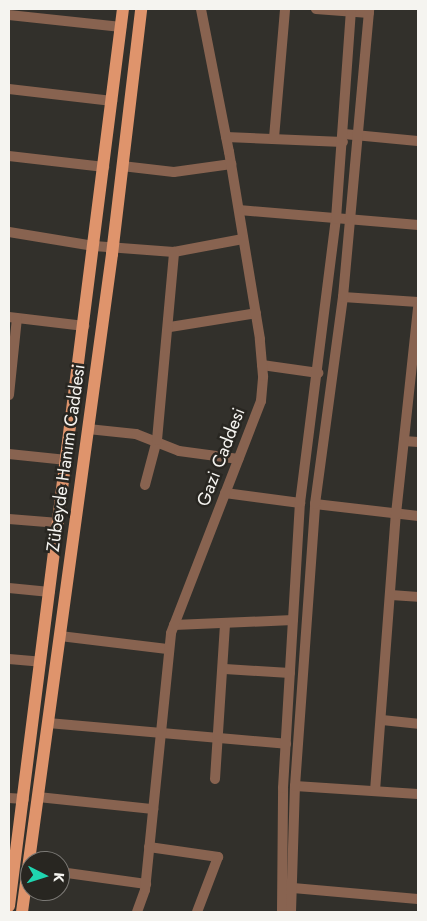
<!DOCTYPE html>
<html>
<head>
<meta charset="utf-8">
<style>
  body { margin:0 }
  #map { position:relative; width:427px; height:921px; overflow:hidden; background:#32302b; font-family:Jost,sans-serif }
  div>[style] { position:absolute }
  .minor>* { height:10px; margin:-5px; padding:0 5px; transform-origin:5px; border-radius:5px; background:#886350 }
  .major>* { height:12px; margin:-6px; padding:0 6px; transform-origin:6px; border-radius:6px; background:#df946c }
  span { translate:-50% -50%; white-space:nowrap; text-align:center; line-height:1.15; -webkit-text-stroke:5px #282621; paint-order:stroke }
  .street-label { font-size:18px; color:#f5f4f0 }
  .frame { position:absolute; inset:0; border:10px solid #f5f4f0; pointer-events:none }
  .north { position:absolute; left:20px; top:851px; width:50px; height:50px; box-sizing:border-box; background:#282621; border:1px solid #7a7874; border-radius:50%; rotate:95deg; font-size:14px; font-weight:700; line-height:20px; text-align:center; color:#f5f4f0 }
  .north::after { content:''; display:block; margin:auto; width:18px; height:22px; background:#1fd5b0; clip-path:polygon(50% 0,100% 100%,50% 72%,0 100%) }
</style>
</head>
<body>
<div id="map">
  <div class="minor">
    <i style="left:316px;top:9px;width:53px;rotate:4.3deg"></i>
    <i style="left:9px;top:15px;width:113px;rotate:6.1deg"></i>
    <i style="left:9px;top:89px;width:104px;rotate:6.6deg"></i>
    <i style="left:344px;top:134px;width:74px;rotate:5.4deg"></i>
    <i style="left:226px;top:137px;width:117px;rotate:2.4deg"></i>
    <i style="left:274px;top:138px;width:129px;rotate:-85.1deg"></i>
    <i style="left:9px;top:156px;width:96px;rotate:6.6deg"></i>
    <i style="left:122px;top:166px;width:52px;rotate:6.6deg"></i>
    <i style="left:174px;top:172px;width:58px;rotate:-8deg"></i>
    <i style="left:239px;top:210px;width:180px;rotate:4.8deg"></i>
    <i style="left:9px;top:232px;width:86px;rotate:9.4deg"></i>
    <i style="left:94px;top:246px;width:80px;rotate:4.3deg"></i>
    <i style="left:174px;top:252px;width:70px;rotate:-10.7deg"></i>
    <i style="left:343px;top:297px;width:75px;rotate:3.8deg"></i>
    <i style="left:9px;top:317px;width:76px;rotate:6.8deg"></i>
    <i style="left:170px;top:327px;width:87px;rotate:-9.2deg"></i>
    <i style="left:262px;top:365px;width:57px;rotate:8.1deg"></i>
    <i style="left:9px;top:395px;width:77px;rotate:-84.1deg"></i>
    <i style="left:88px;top:429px;width:48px;rotate:5.9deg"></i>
    <i style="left:136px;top:434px;width:46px;rotate:21.6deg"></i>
    <i style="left:179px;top:451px;width:60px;rotate:7.7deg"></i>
    <i style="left:404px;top:441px;width:14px;rotate:4deg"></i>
    <i style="left:9px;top:454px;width:58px;rotate:5.9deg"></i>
    <i style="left:145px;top:485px;width:47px;rotate:-75.1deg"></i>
    <i style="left:157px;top:440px;width:189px;rotate:-84.8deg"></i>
    <i style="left:225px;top:493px;width:76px;rotate:7.6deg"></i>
    <i style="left:315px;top:504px;width:104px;rotate:6.6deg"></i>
    <i style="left:9px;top:519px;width:50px;rotate:4.6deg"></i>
    <i style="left:9px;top:588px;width:41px;rotate:5.6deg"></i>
    <i style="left:391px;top:595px;width:27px;rotate:4deg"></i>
    <i style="left:174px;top:625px;width:119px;rotate:-2.4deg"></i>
    <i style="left:60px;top:636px;width:108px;rotate:6.9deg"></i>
    <i style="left:9px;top:659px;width:32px;rotate:5deg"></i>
    <i style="left:225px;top:669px;width:65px;rotate:3.5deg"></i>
    <i style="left:382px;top:720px;width:36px;rotate:6deg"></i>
    <i style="left:48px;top:723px;width:239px;rotate:5deg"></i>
    <i style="left:215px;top:779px;width:156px;rotate:-86.3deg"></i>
    <i style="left:295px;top:786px;width:123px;rotate:3.7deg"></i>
    <i style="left:375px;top:791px;width:278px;rotate:-85.7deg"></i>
    <i style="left:396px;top:514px;width:208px;rotate:-83.9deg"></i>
    <i style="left:38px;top:797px;width:116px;rotate:6deg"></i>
    <i style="left:9px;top:798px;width:15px;rotate:4deg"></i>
    <i style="left:149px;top:847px;width:70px;rotate:8.2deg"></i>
    <i style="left:218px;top:857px;width:59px;rotate:110.9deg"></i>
    <i style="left:60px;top:872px;width:87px;rotate:7.9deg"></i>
    <i style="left:293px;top:888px;width:125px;rotate:5deg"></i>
    <i style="left:137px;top:912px;width:23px;rotate:-70deg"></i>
    <i style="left:145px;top:890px;width:258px;rotate:-84.2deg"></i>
    <i style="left:171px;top:633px;width:249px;rotate:-68.8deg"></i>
    <i style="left:261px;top:401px;width:25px;rotate:-85deg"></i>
    <i style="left:263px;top:376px;width:37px;rotate:-95deg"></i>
    <i style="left:260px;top:339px;width:190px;rotate:-99.4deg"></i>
    <i style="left:229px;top:152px;width:146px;rotate:-101.1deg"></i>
    <i style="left:282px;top:912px;width:124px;rotate:-89.5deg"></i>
    <i style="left:283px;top:788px;width:286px;rotate:-86.6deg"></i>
    <i style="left:300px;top:503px;width:286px;rotate:-82.8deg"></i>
    <i style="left:336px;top:219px;width:211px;rotate:-85.9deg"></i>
    <i style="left:291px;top:912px;width:126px;rotate:-88.2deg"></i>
    <i style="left:295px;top:786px;width:283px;rotate:-85.9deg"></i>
    <i style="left:315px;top:504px;width:209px;rotate:-82.3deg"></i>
    <i style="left:343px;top:297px;width:289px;rotate:-84.8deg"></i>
  </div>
  <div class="major">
    <i style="left:9px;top:906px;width:904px;rotate:-82.76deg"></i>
    <i style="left:22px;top:912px;width:664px;rotate:-82.21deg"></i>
    <i style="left:112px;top:254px;width:247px;rotate:-83.2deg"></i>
  </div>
  <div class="street-label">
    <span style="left:221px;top:457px;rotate:-69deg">Gazi Caddesi</span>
    <span style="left:66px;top:458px;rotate:-82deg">Zübeyde Hanım Caddesi</span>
  </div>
  <div class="frame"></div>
  <div class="north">K</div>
</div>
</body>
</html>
